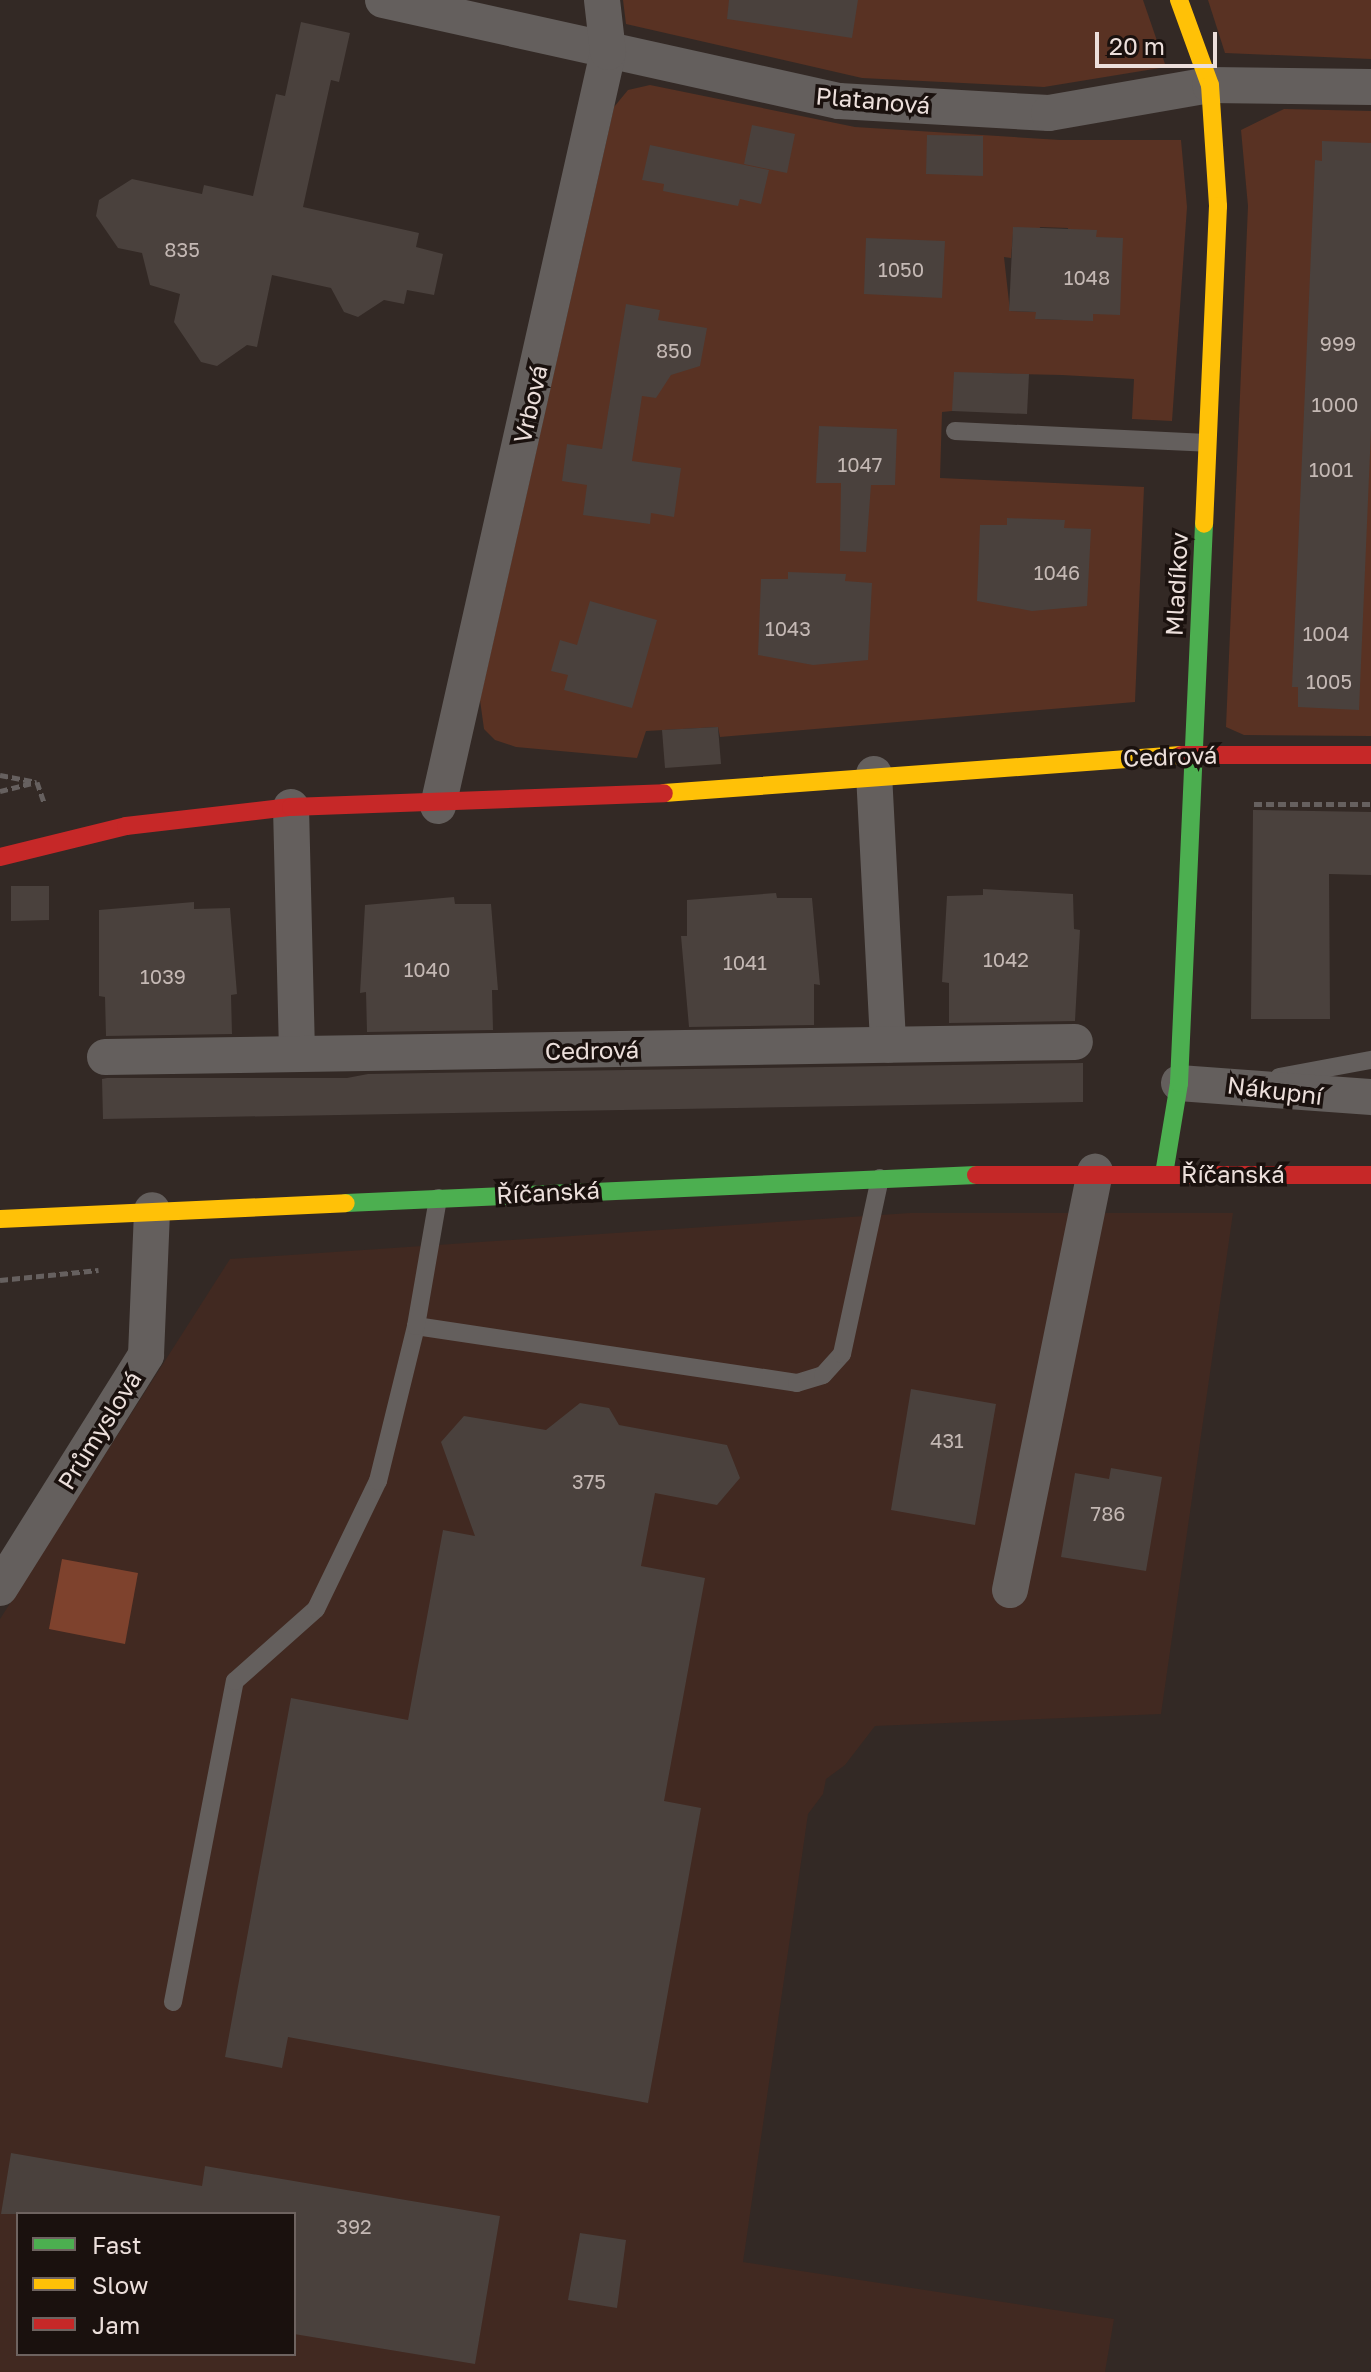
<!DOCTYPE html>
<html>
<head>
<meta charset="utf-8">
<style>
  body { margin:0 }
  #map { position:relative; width:1371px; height:2372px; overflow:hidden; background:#332925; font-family:"Golos Text",sans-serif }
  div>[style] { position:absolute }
  .built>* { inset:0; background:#412921 }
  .green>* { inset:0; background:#593223 }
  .water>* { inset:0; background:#7e422d }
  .building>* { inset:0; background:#4a413d }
  .path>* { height:5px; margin-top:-2.5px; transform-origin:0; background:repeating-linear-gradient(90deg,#66605f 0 8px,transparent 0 12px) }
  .lane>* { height:18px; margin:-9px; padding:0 9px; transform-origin:9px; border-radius:9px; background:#645f5d }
  .street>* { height:36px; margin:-18px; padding:0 18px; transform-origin:18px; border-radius:18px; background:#645f5d }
  .fast>* { height:18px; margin:-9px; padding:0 9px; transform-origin:9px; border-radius:9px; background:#4caf50 }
  .slow>* { height:18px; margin:-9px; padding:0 9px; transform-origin:9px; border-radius:9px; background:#ffc107 }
  .jam>* { height:18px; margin:-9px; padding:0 9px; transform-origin:9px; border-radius:9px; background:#c62828 }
  span { translate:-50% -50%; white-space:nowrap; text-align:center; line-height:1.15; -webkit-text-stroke:7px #1a110e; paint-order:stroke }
  .number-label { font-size:20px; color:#c4b8b4 }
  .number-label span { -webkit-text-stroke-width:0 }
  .street-label { font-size:24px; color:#ecdfdb }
  .legend { position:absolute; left:16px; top:2212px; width:280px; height:144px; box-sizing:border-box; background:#1a110e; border:2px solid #6e6360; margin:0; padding:10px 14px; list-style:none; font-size:24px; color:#ecdfdb }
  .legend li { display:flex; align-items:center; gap:16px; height:40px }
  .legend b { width:40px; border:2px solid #6e6360 }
  .scale { position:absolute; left:1095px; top:32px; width:122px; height:36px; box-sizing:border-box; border:4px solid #ecdfdb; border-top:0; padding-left:10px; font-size:24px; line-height:28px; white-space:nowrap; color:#ecdfdb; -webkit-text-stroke:6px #1a110e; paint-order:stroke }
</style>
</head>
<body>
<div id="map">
  <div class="built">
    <i style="clip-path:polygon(evenodd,910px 1213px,1233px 1213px,1161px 1714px,875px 1726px,845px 1765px,826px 1779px,823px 1794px,808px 1814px,743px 2262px,1114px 2319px,1105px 2372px,0 2372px,0 1619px,230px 1259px,910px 1213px,18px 2214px,294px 2214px,294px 2354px,18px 2354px,18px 2214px)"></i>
  </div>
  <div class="green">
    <i style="clip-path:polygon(623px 0,1143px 0,1166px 67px,1044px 87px,862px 78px,626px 24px)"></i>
    <i style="clip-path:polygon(1208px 0,1371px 0,1371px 59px,1225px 53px)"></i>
    <i style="clip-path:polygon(evenodd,650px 85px,855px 127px,1060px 140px,1181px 140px,1187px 207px,1172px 421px,1132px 419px,1134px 379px,1062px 375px,973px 373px,952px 411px,942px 412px,940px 478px,1144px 487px,1135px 702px,720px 737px,718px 727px,646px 731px,637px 758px,516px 747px,495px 740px,484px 729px,480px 700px,614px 107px,628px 90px,650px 85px,1040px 227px,1068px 228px,1064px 320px,1036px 319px,1036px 312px,1010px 311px,1004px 257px,1011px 258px,1013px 234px,1039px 235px,1040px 227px)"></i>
    <i style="clip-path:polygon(1284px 109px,1371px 111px,1371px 736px,1244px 735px,1226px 727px,1248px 206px,1241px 130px)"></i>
  </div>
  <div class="water">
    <i style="clip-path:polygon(62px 1559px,138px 1573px,125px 1644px,49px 1629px)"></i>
  </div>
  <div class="building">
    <i style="clip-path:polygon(729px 0,858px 0,852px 38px,727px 19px)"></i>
    <i style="clip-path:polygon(301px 22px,350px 33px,339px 82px,331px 80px,303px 207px,419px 233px,416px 247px,443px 254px,434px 295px,407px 290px,404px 304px,384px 300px,358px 317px,344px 312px,331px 288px,272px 275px,257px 347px,247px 345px,217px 366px,201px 362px,174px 322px,180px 294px,150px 285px,142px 253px,118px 248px,96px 216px,99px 200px,132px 179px,202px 194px,204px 185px,253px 196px,276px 94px,285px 96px)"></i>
    <i style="clip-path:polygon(752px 125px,795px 134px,787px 173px,744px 164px)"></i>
    <i style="clip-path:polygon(927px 135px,983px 136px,983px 176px,926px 174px)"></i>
    <i style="clip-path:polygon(1322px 141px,1371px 143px,1371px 430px,1359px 710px,1298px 707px,1298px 687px,1292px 687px,1315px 160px,1322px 161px)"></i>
    <i style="clip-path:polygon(650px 145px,769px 170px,761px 204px,740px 199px,738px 206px,663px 191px,664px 184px,642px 180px)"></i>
    <i style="clip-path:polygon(1013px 227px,1097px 230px,1096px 237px,1123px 238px,1120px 315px,1093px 314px,1093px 321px,1035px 319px,1036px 312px,1009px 311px)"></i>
    <i style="clip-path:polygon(866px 238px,945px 241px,942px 298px,864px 294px)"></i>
    <i style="clip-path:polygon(626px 304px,660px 310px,658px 320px,707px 328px,700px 366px,671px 375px,656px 398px,642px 396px,632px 461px,681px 468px,674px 517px,651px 513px,650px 524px,583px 515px,587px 485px,562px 481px,567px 444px,602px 449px)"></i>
    <i style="clip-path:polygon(954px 372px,1029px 374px,1027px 414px,952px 411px)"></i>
    <i style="clip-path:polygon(819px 426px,897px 429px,895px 485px,871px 485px,866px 552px,840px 551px,841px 483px,816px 483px)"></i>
    <i style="clip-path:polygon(1007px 518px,1065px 520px,1064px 528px,1091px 529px,1087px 606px,1032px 611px,977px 601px,980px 525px,1007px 525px)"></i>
    <i style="clip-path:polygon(788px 572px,846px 574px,845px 581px,872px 583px,868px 660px,813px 665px,758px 655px,761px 579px,788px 579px)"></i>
    <i style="clip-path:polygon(590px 601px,657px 620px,632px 708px,564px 690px,568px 675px,551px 671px,560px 640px,577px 645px)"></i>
    <i style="clip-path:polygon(718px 727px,721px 764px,665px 768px,662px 730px)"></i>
    <i style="clip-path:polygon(1253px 810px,1371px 812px,1371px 875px,1329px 874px,1330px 1019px,1251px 1019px)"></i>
    <i style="clip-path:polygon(11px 886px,49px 886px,49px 920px,11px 921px)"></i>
    <i style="clip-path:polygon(983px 889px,1073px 894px,1074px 929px,1080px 930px,1075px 1021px,949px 1023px,949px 983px,942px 982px,947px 896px,983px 895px)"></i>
    <i style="clip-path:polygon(776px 893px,777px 898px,812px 898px,820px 985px,814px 984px,814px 1025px,689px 1027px,681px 936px,687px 936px,687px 900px)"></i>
    <i style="clip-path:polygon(454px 897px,455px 904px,491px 904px,498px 990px,492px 990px,493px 1030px,367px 1032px,366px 992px,360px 993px,365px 905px)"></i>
    <i style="clip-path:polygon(194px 902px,194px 909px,230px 908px,237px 994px,231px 995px,232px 1034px,106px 1036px,105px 997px,99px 996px,99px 910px)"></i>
    <i style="clip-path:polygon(1083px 1063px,1083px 1102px,103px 1119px,102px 1079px,107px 1078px,347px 1078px,368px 1074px)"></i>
    <i style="clip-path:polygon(911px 1389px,996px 1404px,975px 1525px,891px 1510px)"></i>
    <i style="clip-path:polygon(580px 1403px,609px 1408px,619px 1425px,727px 1445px,740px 1478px,717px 1505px,655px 1493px,641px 1566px,705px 1578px,664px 1801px,701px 1808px,648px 2103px,288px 2037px,282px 2068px,225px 2057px,291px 1698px,408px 1720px,443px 1530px,475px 1536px,441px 1442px,464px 1416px,546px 1430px)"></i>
    <i style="clip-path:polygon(1111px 1468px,1162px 1477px,1146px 1571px,1061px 1557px,1075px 1473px,1109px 1479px)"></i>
    <i style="clip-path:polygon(11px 2153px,202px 2186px,205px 2166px,500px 2216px,475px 2364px,294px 2334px,294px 2214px,1px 2214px)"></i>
    <i style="clip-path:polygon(580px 2233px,626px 2240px,617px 2308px,568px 2300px)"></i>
  </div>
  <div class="path">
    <i style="left:0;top:775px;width:33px;rotate:11deg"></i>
    <i style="left:37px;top:782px;width:21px;rotate:71deg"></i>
    <i style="left:0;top:791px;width:38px;rotate:-14deg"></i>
    <i style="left:1254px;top:804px;width:117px"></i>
    <i style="left:0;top:1280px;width:99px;rotate:-5.8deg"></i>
  </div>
  <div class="lane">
    <i style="left:955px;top:431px;width:252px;rotate:2.7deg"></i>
    <i style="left:1279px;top:1077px;width:94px;rotate:-10.5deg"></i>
    <i style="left:416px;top:1326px;width:385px;rotate:8.5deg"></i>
    <i style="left:797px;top:1383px;width:27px;rotate:-17deg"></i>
    <i style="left:823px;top:1375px;width:28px;rotate:-48deg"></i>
    <i style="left:842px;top:1354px;width:180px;rotate:-77.8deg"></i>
    <i style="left:173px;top:2002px;width:327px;rotate:-79.1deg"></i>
    <i style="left:235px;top:1681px;width:108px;rotate:-41.6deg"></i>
    <i style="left:316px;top:1609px;width:142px;rotate:-64.2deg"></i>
    <i style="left:378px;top:1481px;width:160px;rotate:-76.2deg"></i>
    <i style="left:416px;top:1326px;width:130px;rotate:-80.2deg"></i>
  </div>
  <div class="street">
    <i style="left:383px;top:0;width:467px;rotate:12.5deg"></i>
    <i style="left:839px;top:101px;width:210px;rotate:3.3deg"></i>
    <i style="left:1049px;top:113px;width:163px;rotate:-9.9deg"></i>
    <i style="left:1210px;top:85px;width:161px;rotate:0.7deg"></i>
    <i style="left:874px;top:774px;width:271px;rotate:87deg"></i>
    <i style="left:438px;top:806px;width:773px;rotate:-77.29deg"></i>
    <i style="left:608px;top:52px;width:52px;rotate:-96.6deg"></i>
    <i style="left:291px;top:807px;width:247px;rotate:88.6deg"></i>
    <i style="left:105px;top:1057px;width:970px;rotate:-0.89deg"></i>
    <i style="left:1179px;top:1083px;width:193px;rotate:4.2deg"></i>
    <i style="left:0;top:1588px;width:275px;rotate:-57.9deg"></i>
    <i style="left:146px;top:1355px;width:145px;rotate:-87.6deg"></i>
    <i style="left:1010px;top:1590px;width:427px;rotate:-78.5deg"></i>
  </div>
  <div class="fast">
    <i style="left:1164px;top:1174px;width:92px;rotate:-80.6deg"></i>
    <i style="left:1179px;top:1083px;width:560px;rotate:-87.44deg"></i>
    <i style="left:346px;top:1203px;width:631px;rotate:-2.54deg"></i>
  </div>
  <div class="slow">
    <i style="left:1179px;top:0;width:90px;rotate:70deg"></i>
    <i style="left:1210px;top:85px;width:121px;rotate:86.2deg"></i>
    <i style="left:1218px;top:206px;width:318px;rotate:92.5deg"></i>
    <i style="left:664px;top:793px;width:518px;rotate:-4.2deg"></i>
    <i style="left:0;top:1219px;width:346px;rotate:-2.6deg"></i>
  </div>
  <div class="jam">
    <i style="left:1181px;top:755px;width:190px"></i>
    <i style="left:0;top:857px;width:130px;rotate:-13.8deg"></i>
    <i style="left:126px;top:826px;width:166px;rotate:-6.6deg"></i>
    <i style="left:291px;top:807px;width:373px;rotate:-2.1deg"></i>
    <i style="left:976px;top:1175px;width:395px"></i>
  </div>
  <div class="number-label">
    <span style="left:182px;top:249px">835</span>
    <span style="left:901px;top:269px">1050</span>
    <span style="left:1087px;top:277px">1048</span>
    <span style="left:1338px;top:343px">999</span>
    <span style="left:674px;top:350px">850</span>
    <span style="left:1335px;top:404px">1000</span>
    <span style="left:860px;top:464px">1047</span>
    <span style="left:1331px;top:469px">1001</span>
    <span style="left:1057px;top:572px">1046</span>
    <span style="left:788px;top:628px">1043</span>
    <span style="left:1326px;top:633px">1004</span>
    <span style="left:1329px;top:681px">1005</span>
    <span style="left:1006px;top:959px">1042</span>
    <span style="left:745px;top:962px">1041</span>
    <span style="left:427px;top:969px">1040</span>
    <span style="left:163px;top:976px">1039</span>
    <span style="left:947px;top:1440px">431</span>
    <span style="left:589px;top:1481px">375</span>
    <span style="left:1108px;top:1513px">786</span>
    <span style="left:354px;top:2226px">392</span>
  </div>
  <div class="street-label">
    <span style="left:873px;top:100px;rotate:5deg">Platanová</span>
    <span style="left:530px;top:404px;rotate:-77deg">Vrbová</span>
    <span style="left:1176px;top:584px;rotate:-87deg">Mladíkov</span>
    <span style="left:1170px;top:756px;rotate:-2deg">Cedrová</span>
    <span style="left:592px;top:1050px;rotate:-1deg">Cedrová</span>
    <span style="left:1275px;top:1090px;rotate:7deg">Nákupní</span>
    <span style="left:1233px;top:1174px">Říčanská</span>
    <span style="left:548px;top:1192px;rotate:-3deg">Říčanská</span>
    <span style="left:99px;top:1430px;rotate:-58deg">Průmyslová</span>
  </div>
  <ul class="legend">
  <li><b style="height:10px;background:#4caf50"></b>Fast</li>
  <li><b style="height:10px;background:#ffc107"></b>Slow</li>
  <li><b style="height:10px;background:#c62828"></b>Jam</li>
  </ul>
  <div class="scale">20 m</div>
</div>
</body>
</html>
